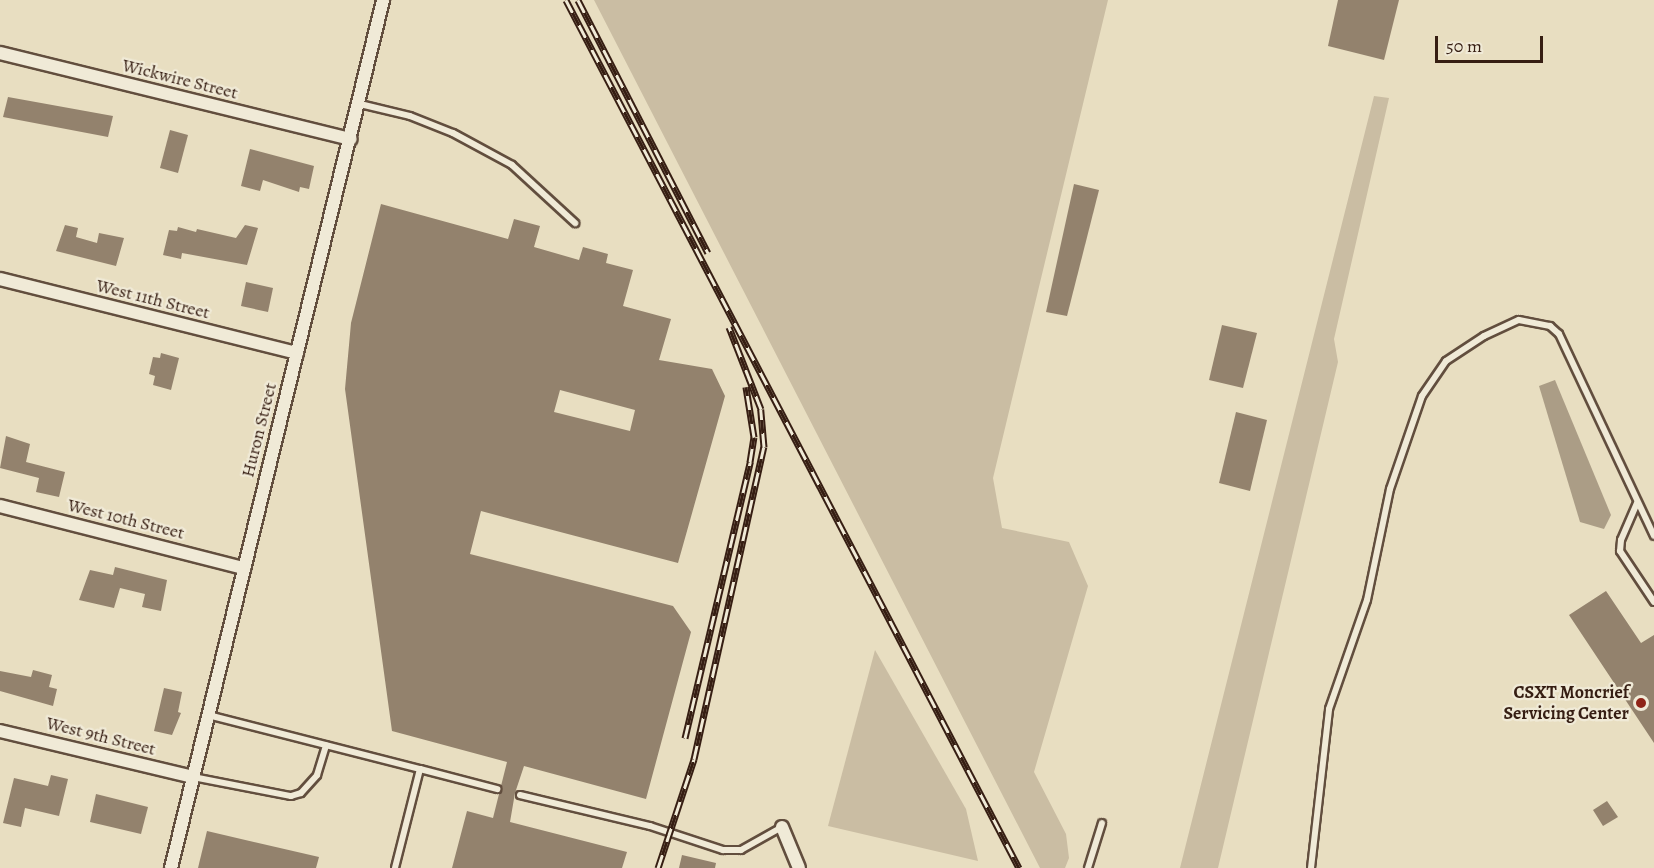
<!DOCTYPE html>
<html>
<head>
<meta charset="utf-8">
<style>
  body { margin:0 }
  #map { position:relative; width:1654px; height:868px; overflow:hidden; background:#e8dec1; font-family:Alegreya,serif }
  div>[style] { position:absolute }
  .green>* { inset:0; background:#cabda3 }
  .water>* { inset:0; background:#ab9d86 }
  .building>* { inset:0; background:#93826d }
  .roads { filter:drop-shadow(2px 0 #624e3e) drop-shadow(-2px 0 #624e3e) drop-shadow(0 2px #624e3e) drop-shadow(0 -2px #624e3e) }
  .service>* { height:6px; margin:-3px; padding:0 3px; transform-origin:3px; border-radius:3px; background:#f0ead7 }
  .minor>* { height:12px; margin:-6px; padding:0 6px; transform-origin:6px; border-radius:6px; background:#f0ead7 }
  .rail>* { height:7px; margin-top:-3.5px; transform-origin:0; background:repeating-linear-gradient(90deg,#f0ead7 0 14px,#361e13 0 28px); box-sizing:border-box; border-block:2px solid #361e13 }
  .dots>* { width:16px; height:16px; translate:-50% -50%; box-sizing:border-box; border:3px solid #f0ead7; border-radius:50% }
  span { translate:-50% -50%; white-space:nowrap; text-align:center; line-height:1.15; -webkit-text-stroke:4.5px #f0ead7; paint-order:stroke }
  .street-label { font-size:18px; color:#361e13 }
  .poi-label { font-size:18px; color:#361e13; font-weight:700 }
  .right { translate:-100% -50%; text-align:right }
  .scale { position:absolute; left:1435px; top:36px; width:108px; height:27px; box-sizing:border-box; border:3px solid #361e13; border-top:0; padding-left:8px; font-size:18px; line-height:21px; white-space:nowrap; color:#361e13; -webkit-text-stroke:4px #f0ead7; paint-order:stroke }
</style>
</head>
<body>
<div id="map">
  <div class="green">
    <i style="clip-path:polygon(594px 0,1108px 0,993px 478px,1002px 528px,1069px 542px,1088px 586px,1034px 772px,1066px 834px,1069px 858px,1065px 868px,1040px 868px)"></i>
    <i style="clip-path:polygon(1374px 96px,1389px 98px,1334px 339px,1338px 362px,1218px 868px,1180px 868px)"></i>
    <i style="clip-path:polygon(875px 650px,966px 809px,978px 861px,828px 826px)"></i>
  </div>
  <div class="water">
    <i style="clip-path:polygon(1555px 380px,1611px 515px,1604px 529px,1580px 522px,1539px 386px)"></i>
  </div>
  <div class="building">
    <i style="clip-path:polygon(1338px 0,1399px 0,1384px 60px,1328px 46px)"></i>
    <i style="clip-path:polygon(8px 97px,113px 116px,108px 137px,3px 117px)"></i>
    <i style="clip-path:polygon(170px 130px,188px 135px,178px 173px,160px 168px)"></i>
    <i style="clip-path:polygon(250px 149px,314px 166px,309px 189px,300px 187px,299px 192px,263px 180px,260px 191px,241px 186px)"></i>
    <i style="clip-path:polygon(1074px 184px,1099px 190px,1067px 316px,1046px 312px)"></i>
    <i style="clip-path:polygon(evenodd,381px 204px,508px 239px,514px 219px,540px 226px,534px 247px,579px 260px,583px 247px,608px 254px,606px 263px,633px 270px,623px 306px,671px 319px,659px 360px,712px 369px,725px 396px,678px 563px,481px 511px,470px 554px,673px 606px,691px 632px,646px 799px,524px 766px,515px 793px,510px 822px,627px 852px,622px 868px,452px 868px,467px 811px,493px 818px,507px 762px,392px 731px,345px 389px,351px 323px,381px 204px,560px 390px,635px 410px,630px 431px,554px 412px,560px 390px)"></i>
    <i style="clip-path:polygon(65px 225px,78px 228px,76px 237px,97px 243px,99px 233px,124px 238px,116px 266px,56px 251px)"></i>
    <i style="clip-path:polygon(245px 225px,258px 228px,247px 265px,182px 253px,181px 259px,163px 255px,169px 230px,177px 231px,178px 227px,196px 232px,197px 229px,236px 238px)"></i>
    <i style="clip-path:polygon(246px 282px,273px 288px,268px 312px,241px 306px)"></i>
    <i style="clip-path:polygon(1222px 325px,1257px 333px,1243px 388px,1209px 380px)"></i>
    <i style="clip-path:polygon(161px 353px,179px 358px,171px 390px,153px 385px,155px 376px,149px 374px,153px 357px,160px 358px)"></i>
    <i style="clip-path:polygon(1236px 412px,1267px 420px,1250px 491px,1219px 483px)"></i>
    <i style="clip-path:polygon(6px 436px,30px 444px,26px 462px,65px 472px,59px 497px,36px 492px,39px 478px,0 468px)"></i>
    <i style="clip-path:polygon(115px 567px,167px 580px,161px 611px,142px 607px,145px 594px,120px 588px,114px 608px,79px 600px,90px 570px,113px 575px)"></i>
    <i style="clip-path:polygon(1606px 591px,1641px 643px,1654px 635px,1654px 743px,1569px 615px)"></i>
    <i style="clip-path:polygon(33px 670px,52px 675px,49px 687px,57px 689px,53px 706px,0 691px,0 671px,31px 677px)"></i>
    <i style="clip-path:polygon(164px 688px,182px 692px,178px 712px,181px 713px,172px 735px,154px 731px)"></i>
    <i style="clip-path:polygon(51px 775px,68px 779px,59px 816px,25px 808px,21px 827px,3px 823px,14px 778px,48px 786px)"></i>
    <i style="clip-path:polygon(96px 794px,148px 807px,141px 834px,90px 822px)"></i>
    <i style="clip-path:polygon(1607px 801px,1618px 817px,1603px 826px,1593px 810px)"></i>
    <i style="clip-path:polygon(207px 831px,319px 857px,316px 868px,198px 868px)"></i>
    <i style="clip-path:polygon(682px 855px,716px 863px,715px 868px,679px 868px)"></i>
  </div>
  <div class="roads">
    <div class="service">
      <i style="left:360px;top:104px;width:51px;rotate:13.5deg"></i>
      <i style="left:410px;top:116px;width:46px;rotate:21.6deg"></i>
      <i style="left:453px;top:133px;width:67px;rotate:28.5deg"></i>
      <i style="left:512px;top:165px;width:86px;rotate:42.6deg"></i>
      <i style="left:1637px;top:503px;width:40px;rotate:113.4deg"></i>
      <i style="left:1621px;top:540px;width:11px;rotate:95deg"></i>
      <i style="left:1620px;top:551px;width:61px;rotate:56.3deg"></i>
      <i style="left:208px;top:715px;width:219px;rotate:14.3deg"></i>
      <i style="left:420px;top:769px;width:102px;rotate:104.2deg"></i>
      <i style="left:420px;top:769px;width:80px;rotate:14.6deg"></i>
      <i style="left:193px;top:777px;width:100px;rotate:11deg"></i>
      <i style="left:291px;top:796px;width:10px;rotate:-17deg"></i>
      <i style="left:301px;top:793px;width:24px;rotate:-48deg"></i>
      <i style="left:317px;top:775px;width:31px;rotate:-73deg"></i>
      <i style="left:520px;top:795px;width:134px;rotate:13.4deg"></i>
      <i style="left:650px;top:826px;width:77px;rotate:18.2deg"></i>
      <i style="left:723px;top:850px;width:18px"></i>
      <i style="left:741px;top:850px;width:47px;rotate:-29.3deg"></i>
      <i style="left:1088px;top:868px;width:47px;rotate:-72.7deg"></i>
      <i style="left:1311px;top:868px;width:160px;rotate:-83.5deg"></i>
      <i style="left:1329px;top:709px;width:115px;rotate:-70.8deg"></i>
      <i style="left:1367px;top:600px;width:113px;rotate:-78.3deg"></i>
      <i style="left:1390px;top:489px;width:98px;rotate:-71deg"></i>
      <i style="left:1422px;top:396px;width:42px;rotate:-55.6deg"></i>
      <i style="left:1446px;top:361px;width:45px;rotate:-33.3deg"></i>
      <i style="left:1484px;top:336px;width:38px;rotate:-25deg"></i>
      <i style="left:1519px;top:320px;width:32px;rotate:11deg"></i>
      <i style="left:1550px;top:326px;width:12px;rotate:42deg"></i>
      <i style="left:1559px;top:334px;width:223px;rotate:64.8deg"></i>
    </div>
    <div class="minor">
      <i style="left:0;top:53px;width:361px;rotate:13.8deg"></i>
      <i style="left:0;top:279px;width:306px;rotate:14deg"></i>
      <i style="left:0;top:506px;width:252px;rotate:14.3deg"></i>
      <i style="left:0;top:731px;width:198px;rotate:13.4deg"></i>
      <i style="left:782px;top:827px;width:44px;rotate:67.5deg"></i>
      <i style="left:171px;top:868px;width:894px;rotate:-76.27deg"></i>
    </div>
  </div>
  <div class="rail">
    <i style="left:566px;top:0;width:979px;rotate:62.44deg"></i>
    <i style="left:578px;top:0;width:284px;rotate:62.8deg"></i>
    <i style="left:685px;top:738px;width:284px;rotate:-76.7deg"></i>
    <i style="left:750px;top:462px;width:25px;rotate:-81deg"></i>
    <i style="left:754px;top:437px;width:51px;rotate:-99.1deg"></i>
    <i style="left:658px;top:868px;width:115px;rotate:-71.7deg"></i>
    <i style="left:694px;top:759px;width:320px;rotate:-77.4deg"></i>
    <i style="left:764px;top:447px;width:38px;rotate:-95deg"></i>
    <i style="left:761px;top:409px;width:88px;rotate:-111.3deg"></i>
  </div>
  <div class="dots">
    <i style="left:1641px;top:703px;background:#8f2418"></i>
  </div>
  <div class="street-label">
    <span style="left:180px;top:79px;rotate:14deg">Wickwire Street</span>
    <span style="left:153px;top:299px;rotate:14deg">West 11th Street</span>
    <span style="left:259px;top:430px;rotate:-76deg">Huron Street</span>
    <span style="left:126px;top:519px;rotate:14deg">West 10th Street</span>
    <span style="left:101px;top:736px;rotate:14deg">West 9th Street</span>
  </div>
  <div class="poi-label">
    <span class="right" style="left:1629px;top:703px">CSXT Moncrief<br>Servicing Center</span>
  </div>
  <div class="scale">50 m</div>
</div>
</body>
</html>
